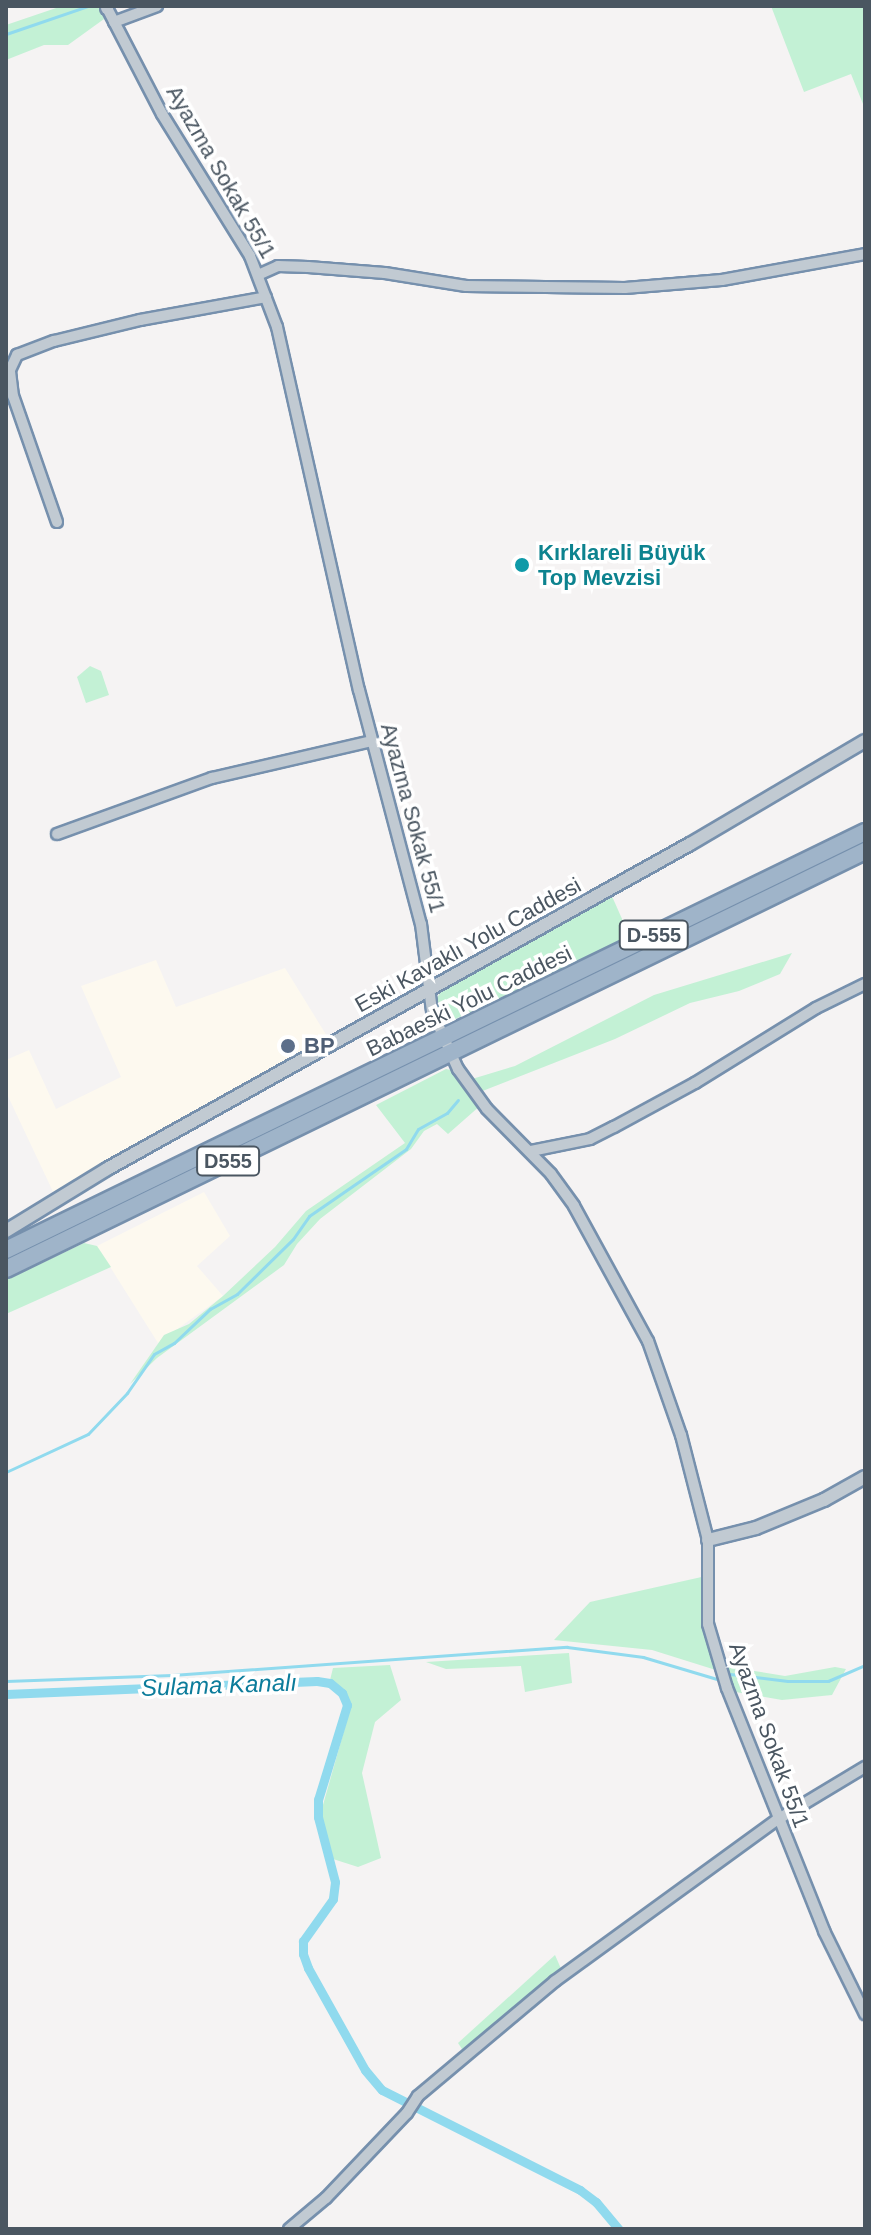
<!DOCTYPE html>
<html>
<head>
<meta charset="utf-8">
<style>
  body { margin:0 }
  #map { position:relative; width:871px; height:2235px; overflow:hidden; background:#f5f3f3; font-family:Arial,sans-serif }
  div>[style] { position:absolute }
  .commercial>* { inset:0; background:#fdf9ef }
  .green>* { inset:0; background:#c3f1d5 }
  .stream>* { height:3px; margin:-1.5px; padding:0 1.5px; transform-origin:1.5px; border-radius:1.5px; background:#90daee }
  .canal>* { height:9px; margin:-4.5px; padding:0 4.5px; transform-origin:4.5px; border-radius:4.5px; background:#90daee }
  .roads { filter:drop-shadow(2px 0 #7690ad) drop-shadow(-2px 0 #7690ad) drop-shadow(0 2px #7690ad) drop-shadow(0 -2px #7690ad) }
  .minor>* { height:10px; margin:-5px; padding:0 5px; transform-origin:5px; border-radius:5px; background:#c1cad2 }
  .tertiary>* { height:12px; margin:-6px; padding:0 6px; transform-origin:6px; border-radius:6px; background:#c1cad2 }
  .trunk>* { height:16px; margin:-8px; padding:0 8px; transform-origin:8px; border-radius:8px; background:#9fb4c9 }
  .dots>* { width:22px; height:22px; translate:-50% -50%; box-sizing:border-box; border:4px solid #fff; border-radius:50% }
  span { translate:-50% -50%; white-space:nowrap; text-align:center; line-height:1.15; -webkit-text-stroke:7px #fff; paint-order:stroke }
  .shield-label span { padding:2px 6px; background:#fff; border:2px solid; border-radius:6px; -webkit-text-stroke-width:0 }
  .shield-label { font-size:20px; color:#4a5661; font-weight:700 }
  .street-label { font-size:22px; color:#4a5661 }
  .culture-label { font-size:22px; color:#0d838f; font-weight:700 }
  .left { translate:0 -50%; text-align:left }
  .service-label { font-size:22px; color:#4e5e75; font-weight:700 }
  .water-label { font-size:24px; color:#0c7c9b; font-style:italic }
  .frame { position:absolute; inset:0; border:8px solid #4a5661; pointer-events:none }
</style>
</head>
<body>
<div id="map">
  <div class="commercial">
    <i style="clip-path:polygon(156px 960px,176px 1007px,285px 968px,330px 1041px,56px 1198px,6px 1092px,6px 1060px,29px 1050px,56px 1109px,121px 1077px,81px 986px)"></i>
    <i style="clip-path:polygon(204px 1192px,230px 1236px,197px 1266px,223px 1296px,158px 1343px,97px 1246px)"></i>
  </div>
  <div class="green">
    <i style="clip-path:polygon(62px 6px,99px 6px,104px 19px,68px 45px,44px 45px,6px 60px,6px 25px)"></i>
    <i style="clip-path:polygon(771px 6px,865px 6px,865px 109px,851px 74px,804px 92px)"></i>
    <i style="clip-path:polygon(90px 666px,101px 671px,109px 695px,86px 703px,77px 677px)"></i>
    <i style="clip-path:polygon(611px 894px,630px 937px,449px 1022px,441px 1017px,436px 999px,446px 985px)"></i>
    <i style="clip-path:polygon(792px 953px,780px 974px,739px 991px,690px 1003px,615px 1039px,480px 1092px,472px 1079px,515px 1066px,654px 995px)"></i>
    <i style="clip-path:polygon(446px 1069px,455px 1071px,481px 1105px,448px 1134px,437px 1124px,424px 1131px,411px 1149px,320px 1219px,297px 1244px,284px 1265px,157px 1358px,130px 1384px,164px 1335px,189px 1324px,223px 1296px,275px 1247px,306px 1211px,405px 1143px,376px 1105px)"></i>
    <i style="clip-path:polygon(84px 1243px,97px 1246px,111px 1267px,6px 1314px,6px 1280px)"></i>
    <i style="clip-path:polygon(706px 1576px,719px 1671px,652px 1650px,554px 1640px,590px 1602px)"></i>
    <i style="clip-path:polygon(569px 1653px,572px 1683px,525px 1692px,521px 1666px,446px 1669px,426px 1662px)"></i>
    <i style="clip-path:polygon(390px 1665px,401px 1700px,375px 1722px,362px 1773px,381px 1858px,358px 1867px,333px 1859px,321px 1812px,351px 1706px,345px 1692px,330px 1680px,333px 1668px)"></i>
    <i style="clip-path:polygon(723px 1666px,785px 1676px,835px 1667px,846px 1669px,832px 1695px,782px 1700px,730px 1691px)"></i>
    <i style="clip-path:polygon(555px 1955px,562px 1971px,464px 2052px,458px 2043px)"></i>
  </div>
  <div class="stream">
    <i style="left:6px;top:34px;width:87px;rotate:-18.9deg"></i>
    <i style="left:6px;top:1472px;width:90px;rotate:-24.9deg"></i>
    <i style="left:88px;top:1434px;width:57px;rotate:-46.4deg"></i>
    <i style="left:127px;top:1393px;width:47px;rotate:-55.3deg"></i>
    <i style="left:154px;top:1354px;width:23px;rotate:-29deg"></i>
    <i style="left:174px;top:1343px;width:50px;rotate:-43.4deg"></i>
    <i style="left:210px;top:1309px;width:31px;rotate:-29deg"></i>
    <i style="left:237px;top:1294px;width:78px;rotate:-44.5deg"></i>
    <i style="left:293px;top:1239px;width:28px;rotate:-55deg"></i>
    <i style="left:309px;top:1216px;width:118px;rotate:-34.6deg"></i>
    <i style="left:406px;top:1149px;width:23px;rotate:-59deg"></i>
    <i style="left:418px;top:1129px;width:33px;rotate:-29deg"></i>
    <i style="left:447px;top:1113px;width:17px;rotate:-50deg"></i>
    <i style="left:730px;top:1674px;width:58px;rotate:6.9deg"></i>
    <i style="left:788px;top:1681px;width:40px"></i>
    <i style="left:828px;top:1681px;width:40px;rotate:-23.4deg"></i>
    <i style="left:6px;top:1681px;width:166px;rotate:-2.1deg"></i>
    <i style="left:172px;top:1675px;width:396px;rotate:-4.1deg"></i>
    <i style="left:567px;top:1647px;width:77px;rotate:7.5deg"></i>
    <i style="left:643px;top:1657px;width:77px;rotate:16.6deg"></i>
  </div>
  <div class="canal">
    <i style="left:6px;top:1694px;width:311px;rotate:-2.4deg"></i>
    <i style="left:317px;top:1681px;width:13px;rotate:9deg"></i>
    <i style="left:330px;top:1683px;width:16px;rotate:40deg"></i>
    <i style="left:342px;top:1693px;width:13px;rotate:67deg"></i>
    <i style="left:347px;top:1705px;width:99px;rotate:107deg"></i>
    <i style="left:318px;top:1800px;width:17px;rotate:90deg"></i>
    <i style="left:318px;top:1817px;width:67px;rotate:75.3deg"></i>
    <i style="left:335px;top:1882px;width:17px;rotate:97deg"></i>
    <i style="left:333px;top:1899px;width:52px;rotate:125.5deg"></i>
    <i style="left:303px;top:1941px;width:13px;rotate:90deg"></i>
    <i style="left:303px;top:1954px;width:15px;rotate:70deg"></i>
    <i style="left:308px;top:1968px;width:117px;rotate:60.8deg"></i>
    <i style="left:365px;top:2070px;width:26px;rotate:50deg"></i>
    <i style="left:382px;top:2090px;width:222px;rotate:26.8deg"></i>
    <i style="left:580px;top:2190px;width:20px;rotate:37deg"></i>
    <i style="left:596px;top:2202px;width:35px;rotate:50deg"></i>
  </div>
  <div class="roads">
    <div class="minor">
      <i style="left:107px;top:8px;width:119px;rotate:62.6deg"></i>
      <i style="left:162px;top:114px;width:167px;rotate:58.2deg"></i>
      <i style="left:250px;top:256px;width:76px;rotate:69.2deg"></i>
      <i style="left:277px;top:327px;width:372px;rotate:77.3deg"></i>
      <i style="left:359px;top:690px;width:242px;rotate:75.2deg"></i>
      <i style="left:421px;top:924px;width:88px;rotate:82.8deg"></i>
      <i style="left:432px;top:1011px;width:64px;rotate:65.9deg"></i>
      <i style="left:458px;top:1069px;width:49px;rotate:54.1deg"></i>
      <i style="left:487px;top:1109px;width:91px;rotate:45.4deg"></i>
      <i style="left:551px;top:1174px;width:39px;rotate:54deg"></i>
      <i style="left:574px;top:1206px;width:154px;rotate:61.3deg"></i>
      <i style="left:648px;top:1341px;width:100px;rotate:70.7deg"></i>
      <i style="left:681px;top:1435px;width:108px;rotate:75.6deg"></i>
      <i style="left:708px;top:1540px;width:84px;rotate:90deg"></i>
      <i style="left:708px;top:1624px;width:67px;rotate:73.5deg"></i>
      <i style="left:727px;top:1688px;width:262px;rotate:68.2deg"></i>
      <i style="left:824px;top:1931px;width:93px;rotate:63.7deg"></i>
      <i style="left:114px;top:22px;width:46px;rotate:-20.4deg"></i>
      <i style="left:258px;top:275px;width:22px;rotate:-24deg"></i>
      <i style="left:278px;top:266px;width:30px;rotate:2deg"></i>
      <i style="left:308px;top:267px;width:77px;rotate:4.5deg"></i>
      <i style="left:385px;top:273px;width:82px;rotate:9.1deg"></i>
      <i style="left:466px;top:286px;width:159px;rotate:0.7deg"></i>
      <i style="left:625px;top:288px;width:97px;rotate:-4.7deg"></i>
      <i style="left:722px;top:280px;width:145px;rotate:-10.3deg"></i>
      <i style="left:57px;top:522px;width:133px;rotate:-109.2deg"></i>
      <i style="left:13px;top:396px;width:26px;rotate:-97deg"></i>
      <i style="left:10px;top:370px;width:17px;rotate:-65deg"></i>
      <i style="left:17px;top:355px;width:40px;rotate:-21deg"></i>
      <i style="left:54px;top:341px;width:89px;rotate:-13.7deg"></i>
      <i style="left:140px;top:320px;width:128px;rotate:-10.3deg"></i>
      <i style="left:57px;top:834px;width:165px;rotate:-19.9deg"></i>
      <i style="left:212px;top:778px;width:164px;rotate:-13deg"></i>
      <i style="left:531px;top:1151px;width:60px;rotate:-11.5deg"></i>
      <i style="left:590px;top:1139px;width:27px;rotate:-27deg"></i>
      <i style="left:614px;top:1127px;width:92px;rotate:-28.5deg"></i>
      <i style="left:695px;top:1083px;width:142px;rotate:-31.8deg"></i>
      <i style="left:816px;top:1008px;width:55px;rotate:-26.1deg"></i>
      <i style="left:289px;top:2229px;width:48px;rotate:-40deg"></i>
      <i style="left:326px;top:2198px;width:117px;rotate:-46.4deg"></i>
      <i style="left:407px;top:2113px;width:20px;rotate:-57deg"></i>
      <i style="left:418px;top:2096px;width:179px;rotate:-40deg"></i>
      <i style="left:555px;top:1981px;width:274px;rotate:-36deg"></i>
      <i style="left:777px;top:1820px;width:103px;rotate:-31.1deg"></i>
    </div>
    <div class="tertiary">
      <i style="left:107px;top:6px;width:2px;rotate:90deg"></i>
      <i style="left:6px;top:1231px;width:119px;rotate:-31.5deg"></i>
      <i style="left:107px;top:1169px;width:667px;rotate:-29.14deg"></i>
      <i style="left:690px;top:844px;width:203px;rotate:-30.5deg"></i>
      <i style="left:708px;top:1540px;width:49px;rotate:-14deg"></i>
      <i style="left:756px;top:1528px;width:74px;rotate:-22.4deg"></i>
      <i style="left:824px;top:1500px;width:47px;rotate:-29.3deg"></i>
    </div>
    <div class="trunk">
      <i style="left:6px;top:1250px;width:955px;rotate:-25.95deg"></i>
      <i style="left:6px;top:1269px;width:955px;rotate:-25.95deg"></i>
    </div>
  </div>
  <div class="dots">
    <i style="left:522px;top:565px;background:#0f9aa8"></i>
    <i style="left:288px;top:1046px;background:#5c6f8a"></i>
  </div>
  <div class="shield-label">
    <span style="left:654px;top:935px">D-555</span>
    <span style="left:228px;top:1161px">D555</span>
  </div>
  <div class="street-label">
    <span style="left:221px;top:172px;rotate:60deg">Ayazma Sokak 55/1</span>
    <span style="left:413px;top:818px;rotate:75deg">Ayazma Sokak 55/1</span>
    <span style="left:468px;top:945px;rotate:-29deg">Eski Kavaklı Yolu Caddesi</span>
    <span style="left:469px;top:1001px;rotate:-26deg">Babaeski Yolu Caddesi</span>
    <span style="left:769px;top:1735px;rotate:70deg">Ayazma Sokak 55/1</span>
  </div>
  <div class="culture-label">
    <span class="left" style="left:538px;top:565px">Kırklareli Büyük<br>Top Mevzisi</span>
  </div>
  <div class="service-label">
    <span class="left" style="left:304px;top:1046px">BP</span>
  </div>
  <div class="water-label">
    <span style="left:219px;top:1685px;rotate:-2deg">Sulama Kanalı</span>
  </div>
  <div class="frame"></div>
</div>
</body>
</html>
